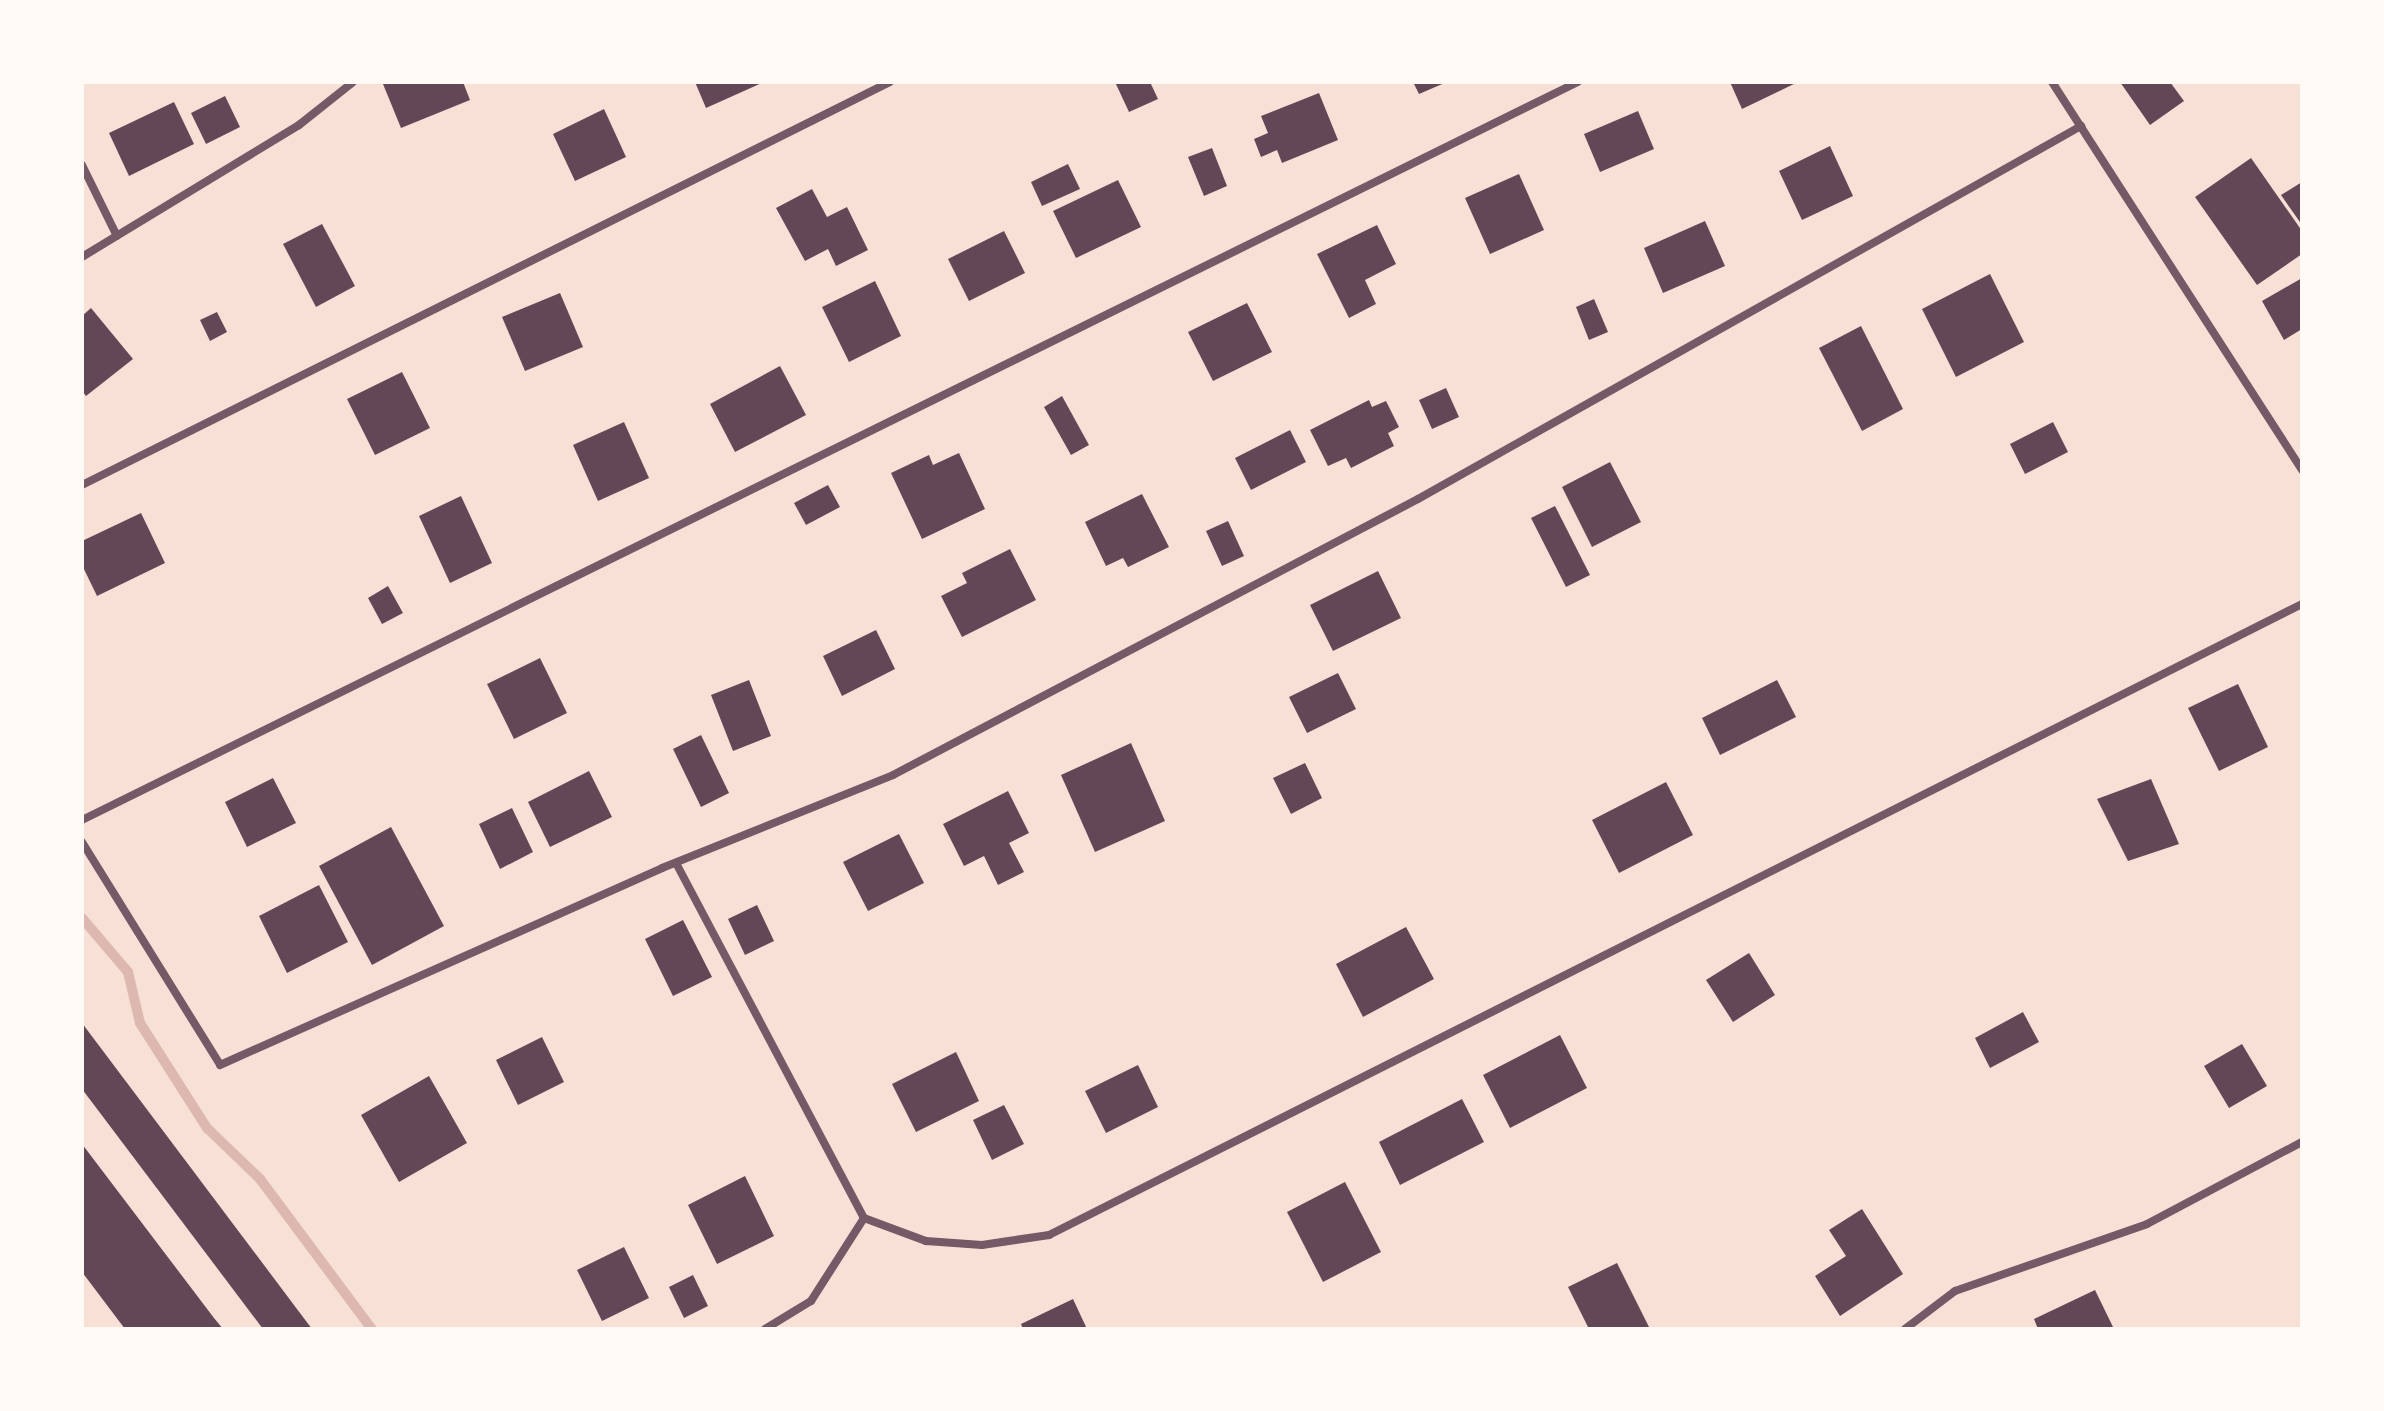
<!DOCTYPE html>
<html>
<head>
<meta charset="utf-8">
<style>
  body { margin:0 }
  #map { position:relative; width:2384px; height:1411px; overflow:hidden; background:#f7e1d7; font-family:"Roboto Condensed",sans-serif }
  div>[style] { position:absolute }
  .stream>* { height:10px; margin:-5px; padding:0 5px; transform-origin:5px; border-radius:5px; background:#dcb8b0 }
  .building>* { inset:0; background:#644757 }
  .minor>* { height:8px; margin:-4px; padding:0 4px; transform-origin:4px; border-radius:4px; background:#755966 }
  span { translate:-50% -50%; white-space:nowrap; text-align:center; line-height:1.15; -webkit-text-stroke:8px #fffaf5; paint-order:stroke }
  .frame { position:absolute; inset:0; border:84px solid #fffaf5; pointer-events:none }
</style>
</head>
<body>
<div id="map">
  <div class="stream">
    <i style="left:82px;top:918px;width:71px;rotate:49.6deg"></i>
    <i style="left:128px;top:972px;width:52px;rotate:76.8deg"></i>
    <i style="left:140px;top:1023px;width:125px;rotate:57.5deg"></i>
    <i style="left:207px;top:1128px;width:74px;rotate:43.9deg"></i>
    <i style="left:260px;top:1179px;width:187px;rotate:53.3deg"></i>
  </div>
  <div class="building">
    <i style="clip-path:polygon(387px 82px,463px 82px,470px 100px,401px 128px,383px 84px)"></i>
    <i style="clip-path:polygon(695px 82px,764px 82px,706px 108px)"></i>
    <i style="clip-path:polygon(1115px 82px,1150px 82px,1158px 99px,1129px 112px)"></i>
    <i style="clip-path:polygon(1413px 82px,1447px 82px,1419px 94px)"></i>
    <i style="clip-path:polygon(1730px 82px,1798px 82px,1742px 109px)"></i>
    <i style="clip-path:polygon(2120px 82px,2170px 82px,2184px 101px,2150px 125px)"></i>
    <i style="clip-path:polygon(1319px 93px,1338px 140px,1282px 163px,1277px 150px,1261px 157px,1254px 139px,1268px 133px,1261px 116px)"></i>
    <i style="clip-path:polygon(225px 96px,240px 127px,206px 144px,191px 113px)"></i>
    <i style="clip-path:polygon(174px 102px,194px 144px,129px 176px,109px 133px)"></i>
    <i style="clip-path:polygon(604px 109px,626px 157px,575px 181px,553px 134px)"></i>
    <i style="clip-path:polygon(1638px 111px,1654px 149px,1600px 172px,1584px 134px)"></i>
    <i style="clip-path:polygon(1830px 146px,1853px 196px,1802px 220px,1779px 171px)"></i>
    <i style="clip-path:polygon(1212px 148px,1227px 186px,1204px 196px,1188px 157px)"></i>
    <i style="clip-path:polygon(2251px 158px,2302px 231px,2302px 254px,2257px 285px,2195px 197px)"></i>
    <i style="clip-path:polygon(1068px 164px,1080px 189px,1042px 206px,1031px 182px)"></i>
    <i style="clip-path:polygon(1519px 174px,1544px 230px,1490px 254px,1465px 198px)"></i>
    <i style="clip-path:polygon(1118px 180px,1141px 227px,1076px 258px,1053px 211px)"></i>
    <i style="clip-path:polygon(2302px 182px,2302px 225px,2281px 195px)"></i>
    <i style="clip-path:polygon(812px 189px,827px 217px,847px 207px,868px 250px,836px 266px,828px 249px,805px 261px,776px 208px)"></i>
    <i style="clip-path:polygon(1705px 221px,1725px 266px,1663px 293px,1644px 248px)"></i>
    <i style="clip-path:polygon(322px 224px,355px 286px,316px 307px,283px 244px)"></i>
    <i style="clip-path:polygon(1377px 225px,1396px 264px,1365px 280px,1376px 304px,1349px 318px,1317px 254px)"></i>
    <i style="clip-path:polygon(1004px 231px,1025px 273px,969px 301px,948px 259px)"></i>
    <i style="clip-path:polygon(1990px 274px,2024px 342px,1956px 377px,1922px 309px)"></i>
    <i style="clip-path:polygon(2302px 278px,2302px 329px,2284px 340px,2262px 301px)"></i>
    <i style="clip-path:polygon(875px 281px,901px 336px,849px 362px,822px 307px)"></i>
    <i style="clip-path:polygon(560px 293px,583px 347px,525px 371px,502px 317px)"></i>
    <i style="clip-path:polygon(1594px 299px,1608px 332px,1589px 340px,1576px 307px)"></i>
    <i style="clip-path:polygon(1247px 303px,1272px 352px,1213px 381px,1188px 332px)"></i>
    <i style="clip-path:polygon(91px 308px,133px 359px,86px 396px,82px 391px,82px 316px)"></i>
    <i style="clip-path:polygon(217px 312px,227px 332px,210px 341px,200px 320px)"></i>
    <i style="clip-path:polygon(1861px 326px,1903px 409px,1862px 431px,1819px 348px)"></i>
    <i style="clip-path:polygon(780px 366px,806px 415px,735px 452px,710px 404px)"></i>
    <i style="clip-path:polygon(402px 372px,430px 428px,375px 455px,347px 399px)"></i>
    <i style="clip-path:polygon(1446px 388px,1459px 417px,1432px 429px,1419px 400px)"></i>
    <i style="clip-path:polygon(1062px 396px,1089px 445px,1071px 455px,1044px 407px)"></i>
    <i style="clip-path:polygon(1369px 400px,1372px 407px,1386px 401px,1399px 427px,1388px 433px,1394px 446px,1351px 468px,1346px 458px,1328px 466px,1310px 430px)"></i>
    <i style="clip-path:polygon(624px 422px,649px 478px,598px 501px,573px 445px)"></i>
    <i style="clip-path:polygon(2053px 422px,2068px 452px,2025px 474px,2010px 444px)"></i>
    <i style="clip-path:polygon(1290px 430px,1306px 462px,1251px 490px,1235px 458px)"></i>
    <i style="clip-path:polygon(959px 453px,985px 509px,922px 539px,891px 473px,929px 455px,933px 465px)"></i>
    <i style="clip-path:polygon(1610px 462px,1641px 522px,1592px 547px,1562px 487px)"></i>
    <i style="clip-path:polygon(828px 485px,840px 507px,806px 525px,794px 503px)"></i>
    <i style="clip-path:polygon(1142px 494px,1169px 547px,1128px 567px,1123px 558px,1106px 566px,1085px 522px)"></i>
    <i style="clip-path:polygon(461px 496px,492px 563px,450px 583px,419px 516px)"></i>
    <i style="clip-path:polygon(1555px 506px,1590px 575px,1566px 587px,1531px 518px)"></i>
    <i style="clip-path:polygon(141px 513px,165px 563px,97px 596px,82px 565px,82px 541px)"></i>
    <i style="clip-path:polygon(1228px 521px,1244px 556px,1222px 566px,1206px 531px)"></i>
    <i style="clip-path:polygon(1010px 549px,1036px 600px,962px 637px,941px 596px,967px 583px,962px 573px)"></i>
    <i style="clip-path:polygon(1378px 571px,1401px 618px,1333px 651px,1310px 605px)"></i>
    <i style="clip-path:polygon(388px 586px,403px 613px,382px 624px,368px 598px)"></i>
    <i style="clip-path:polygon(876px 630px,895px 669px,842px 696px,823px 656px)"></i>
    <i style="clip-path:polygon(540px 658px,567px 713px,514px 739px,487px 684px)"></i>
    <i style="clip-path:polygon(1338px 673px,1356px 709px,1307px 733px,1289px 697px)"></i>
    <i style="clip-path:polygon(749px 680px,771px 736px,733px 751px,711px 695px)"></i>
    <i style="clip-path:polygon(1777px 680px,1796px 717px,1720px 755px,1702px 718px)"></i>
    <i style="clip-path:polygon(2238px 684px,2268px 747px,2219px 771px,2188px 708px)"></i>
    <i style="clip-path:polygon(701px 735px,729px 793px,701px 807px,673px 749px)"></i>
    <i style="clip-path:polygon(1131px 743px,1165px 821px,1095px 852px,1061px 775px)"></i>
    <i style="clip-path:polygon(1305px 763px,1322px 798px,1291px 814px,1273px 778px)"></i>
    <i style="clip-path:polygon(589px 771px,612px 817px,550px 847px,528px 802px)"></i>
    <i style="clip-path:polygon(273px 778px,296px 823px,247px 847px,225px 802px)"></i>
    <i style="clip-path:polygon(2151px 779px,2179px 844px,2128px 861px,2097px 799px)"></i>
    <i style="clip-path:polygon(1666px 782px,1693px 835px,1619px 873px,1592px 820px)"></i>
    <i style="clip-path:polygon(1008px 791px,1029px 833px,1009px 843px,1024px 872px,998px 885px,984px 856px,964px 866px,943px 824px)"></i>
    <i style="clip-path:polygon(512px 808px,533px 852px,500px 869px,479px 824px)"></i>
    <i style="clip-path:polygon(391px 827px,444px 926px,372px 965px,319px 866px)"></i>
    <i style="clip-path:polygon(899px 834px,924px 883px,868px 911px,843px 862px)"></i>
    <i style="clip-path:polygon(319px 885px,348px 942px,287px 973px,259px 916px)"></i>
    <i style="clip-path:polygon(757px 905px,774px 941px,745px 955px,728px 919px)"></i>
    <i style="clip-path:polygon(683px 920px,712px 977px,673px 996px,645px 939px)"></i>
    <i style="clip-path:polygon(1406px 927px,1434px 979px,1363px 1017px,1336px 964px)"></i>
    <i style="clip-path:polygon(1749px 953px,1775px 995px,1733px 1022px,1706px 980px)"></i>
    <i style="clip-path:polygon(2023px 1012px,2039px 1042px,1990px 1068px,1975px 1038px)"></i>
    <i style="clip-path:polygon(82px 1023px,312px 1329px,263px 1329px,82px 1089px)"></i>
    <i style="clip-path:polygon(1560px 1035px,1587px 1088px,1510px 1128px,1483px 1075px)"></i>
    <i style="clip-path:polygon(542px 1037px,564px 1082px,518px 1105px,496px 1060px)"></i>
    <i style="clip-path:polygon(2242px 1044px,2267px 1086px,2229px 1108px,2204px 1066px)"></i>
    <i style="clip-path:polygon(956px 1052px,979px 1101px,916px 1132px,892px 1084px)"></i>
    <i style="clip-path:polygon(1138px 1065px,1158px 1107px,1106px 1133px,1085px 1091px)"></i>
    <i style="clip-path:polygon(429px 1076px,467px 1143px,399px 1182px,361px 1115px)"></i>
    <i style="clip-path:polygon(1462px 1099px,1484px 1142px,1400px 1185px,1379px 1142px)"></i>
    <i style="clip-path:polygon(1004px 1105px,1024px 1144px,992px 1160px,973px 1120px)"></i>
    <i style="clip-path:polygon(82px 1144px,214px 1318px,223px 1329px,125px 1329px,82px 1272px)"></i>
    <i style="clip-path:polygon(745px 1176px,774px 1236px,717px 1264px,688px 1205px)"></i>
    <i style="clip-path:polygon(1345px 1182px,1381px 1252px,1323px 1282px,1287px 1212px)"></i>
    <i style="clip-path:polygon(1862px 1209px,1903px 1274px,1840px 1316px,1815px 1276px,1846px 1256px,1829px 1230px)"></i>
    <i style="clip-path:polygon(624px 1247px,649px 1298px,602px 1321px,577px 1270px)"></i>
    <i style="clip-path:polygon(1617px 1263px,1650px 1329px,1589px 1329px,1568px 1287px)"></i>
    <i style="clip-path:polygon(693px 1275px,708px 1306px,684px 1318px,669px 1287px)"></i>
    <i style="clip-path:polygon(2095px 1290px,2114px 1329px,2038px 1329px,2034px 1319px)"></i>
    <i style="clip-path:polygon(1073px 1299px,1087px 1329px,1023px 1329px,1021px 1324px)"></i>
  </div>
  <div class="minor">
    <i style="left:2052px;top:82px;width:462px;rotate:57.2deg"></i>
    <i style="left:82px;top:165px;width:79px;rotate:63.8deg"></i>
    <i style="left:82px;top:257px;width:254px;rotate:-31.3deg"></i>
    <i style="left:299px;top:125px;width:69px;rotate:-38.5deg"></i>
    <i style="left:82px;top:485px;width:903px;rotate:-26.51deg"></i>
    <i style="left:82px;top:820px;width:1668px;rotate:-26.26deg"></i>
    <i style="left:82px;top:842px;width:262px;rotate:58.2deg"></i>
    <i style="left:220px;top:1065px;width:484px;rotate:-24deg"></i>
    <i style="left:662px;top:868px;width:249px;rotate:-21.9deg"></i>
    <i style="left:893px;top:775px;width:593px;rotate:-27.73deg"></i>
    <i style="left:1418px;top:499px;width:761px;rotate:-29.36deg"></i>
    <i style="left:676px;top:863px;width:402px;rotate:62.1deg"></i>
    <i style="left:765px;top:1329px;width:54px;rotate:-31.3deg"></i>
    <i style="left:811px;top:1301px;width:98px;rotate:-57.4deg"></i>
    <i style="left:864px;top:1218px;width:66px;rotate:20.4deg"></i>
    <i style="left:926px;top:1241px;width:56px;rotate:4.1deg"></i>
    <i style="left:982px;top:1245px;width:68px;rotate:-8.5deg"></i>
    <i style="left:1049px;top:1235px;width:1403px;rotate:-26.73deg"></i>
    <i style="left:1905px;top:1329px;width:63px;rotate:-37.2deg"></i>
    <i style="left:1955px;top:1291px;width:203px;rotate:-19.2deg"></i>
    <i style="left:2147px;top:1224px;width:175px;rotate:-27.9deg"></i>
  </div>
  <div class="frame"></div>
</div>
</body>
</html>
